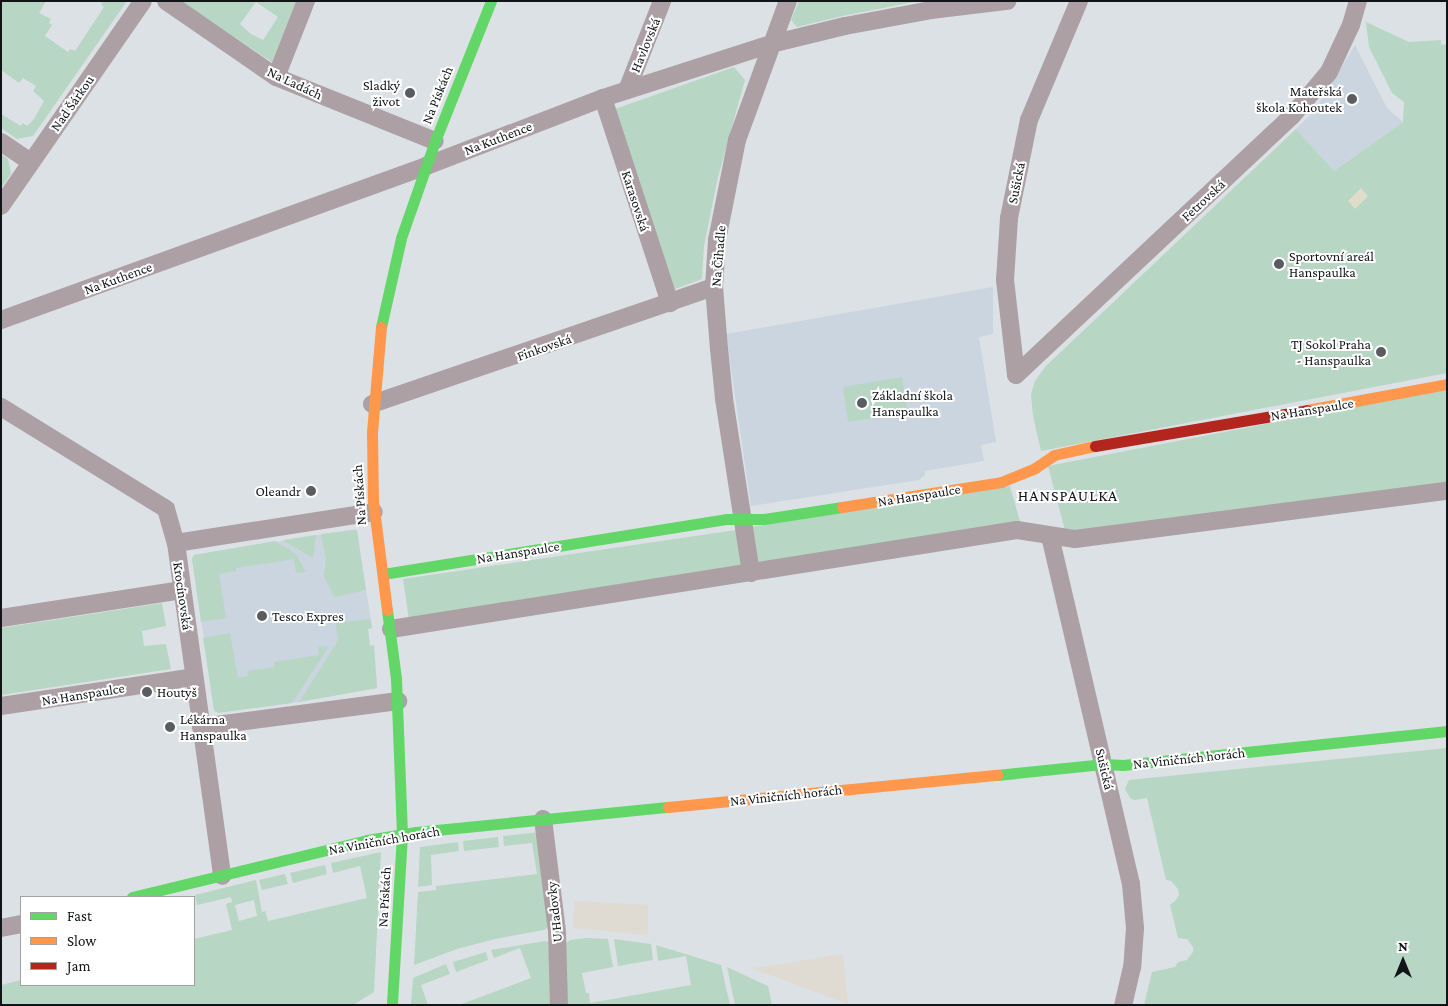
<!DOCTYPE html>
<html>
<head>
<meta charset="utf-8">
<style>
  body { margin:0 }
  #map { position:relative; width:1448px; height:1006px; overflow:hidden; background:#dce1e6; font-family:"Crimson Pro",serif }
  div>[style] { position:absolute }
  .built>* { inset:0; background:#cad5df }
  .industrial>* { inset:0; background:#dfdad2 }
  .green>* { inset:0; background:#b8d6c4 }
  .sand>* { inset:0; background:#dfdcc9 }
  .street>* { height:18px; margin:-9px; padding:0 9px; transform-origin:9px; border-radius:9px; background:#aca0a4 }
  .fast>* { height:11px; margin:-5.5px; padding:0 5.5px; transform-origin:5.5px; border-radius:5.5px; background:#63d668 }
  .slow>* { height:11px; margin:-5.5px; padding:0 5.5px; transform-origin:5.5px; border-radius:5.5px; background:#ff974d }
  .jam>* { height:11px; margin:-5.5px; padding:0 5.5px; transform-origin:5.5px; border-radius:5.5px; background:#b3261e }
  .dots>* { width:14px; height:14px; translate:-50% -50%; box-sizing:border-box; border:2px solid #fff; border-radius:50% }
  span { translate:-50% -50%; white-space:nowrap; text-align:center; line-height:1.15; -webkit-text-stroke:4px #fff; paint-order:stroke }
  .street-label { font-size:14px; color:#121518 }
  .poi-label { font-size:14px; color:#121518 }
  .right { translate:-100% -50%; text-align:right }
  .left { translate:0 -50%; text-align:left }
  .quarter-label { font-size:16px; color:#121518; letter-spacing:1px }
  .frame { position:absolute; inset:0; border:2px solid #121518; pointer-events:none }
  .legend { position:absolute; left:20px; top:896px; width:175px; height:90px; box-sizing:border-box; background:#fff; border:1px solid #a0a1a3; margin:0; padding:6px 9px; list-style:none; font-size:15px; color:#121518 }
  .legend li { display:flex; align-items:center; gap:10px; height:25px }
  .legend b { width:25px; border:1px solid #a0a1a3 }
  .north { position:absolute; left:1378px; top:936px; width:50px; height:50px; -webkit-text-stroke:4px #fff; paint-order:stroke; rotate:0deg; font-size:14px; font-weight:700; line-height:20px; text-align:center; color:#121518 }
  .north::after { content:''; display:block; margin:auto; width:18px; height:22px; background:#121518; clip-path:polygon(50% 0,100% 100%,50% 72%,0 100%) }
</style>
</head>
<body>
<div id="map">
  <div class="built">
    <i style="clip-path:polygon(1355px 45px,1387px 108px,1403px 122px,1334px 171px,1296px 129px,1312px 113px,1328px 90px)"></i>
    <i style="clip-path:polygon(993px 287px,993px 334px,979px 337px,996px 442px,981px 445px,984px 461px,925px 471px,925px 475px,919px 480px,751px 506px,726px 334px)"></i>
    <i style="clip-path:polygon(356px 529px,371px 620px,372px 628px,368px 629px,370px 646px,374px 645px,377px 688px,299px 702px,215px 712px,192px 559px,194px 555px)"></i>
  </div>
  <div class="industrial">
    <i style="clip-path:polygon(575px 901px,648px 905px,648px 935px,573px 928px)"></i>
    <i style="clip-path:polygon(843px 954px,848px 1004px,751px 968px,800px 961px)"></i>
  </div>
  <div class="green">
    <i style="clip-path:polygon(1px 1px,46px 1px,39px 13px,51px 19px,49px 23px,52px 25px,45px 36px,68px 52px,70px 49px,75px 51px,104px 7px,101px 4px,103px 1px,127px 1px,33px 136px,17px 139px,1px 128px,1px 114px,21px 126px,23px 123px,27px 126px,34px 119px,44px 101px,33px 91px,36px 86px,23px 78px,19px 83px,1px 70px)"></i>
    <i style="clip-path:polygon(evenodd,180px 1px,203px 2px,297px 1px,272px 62px,180px 1px,256px 2px,278px 17px,263px 40px,251px 34px,240px 24px,256px 2px)"></i>
    <i style="clip-path:polygon(799px 1px,919px 1px,842px 16px,797px 27px,791px 20px)"></i>
    <i style="clip-path:polygon(1366px 22px,1409px 42px,1441px 40px,1441px 45px,1447px 44px,1447px 373px,1041px 451px,1033px 416px,1031px 394px,1035px 381px,1046px 366px,1296px 129px,1334px 171px,1403px 122px,1404px 102px,1392px 93px,1369px 47px)"></i>
    <i style="clip-path:polygon(734px 67px,745px 80px,718px 177px,704px 246px,702px 279px,675px 289px,615px 109px)"></i>
    <i style="clip-path:polygon(1px 154px,8px 159px,11px 174px,1px 188px)"></i>
    <i style="clip-path:polygon(902px 377px,908px 413px,848px 422px,843px 387px)"></i>
    <i style="clip-path:polygon(1447px 389px,1447px 486px,1066px 534px,1048px 466px)"></i>
    <i style="clip-path:polygon(1010px 486px,1021px 525px,757px 564px,751px 527px)"></i>
    <i style="clip-path:polygon(357px 530px,366px 590px,334px 597px,324px 576px,326px 559px,321px 534px)"></i>
    <i style="clip-path:polygon(736px 530px,741px 565px,409px 620px,403px 579px)"></i>
    <i style="clip-path:polygon(316px 535px,313px 558px,283px 540px)"></i>
    <i style="clip-path:polygon(275px 541px,296px 554px,306px 572px,296px 573px,294px 559px,236px 568px,236px 571px,219px 574px,226px 618px,201px 622px,192px 559px,194px 555px)"></i>
    <i style="clip-path:polygon(162px 603px,166px 626px,142px 631px,144px 646px,166px 644px,171px 669px,1px 695px,1px 628px)"></i>
    <i style="clip-path:polygon(370px 619px,372px 628px,368px 629px,370px 646px,374px 645px,377px 688px,299px 702px,338px 641px,336px 623px)"></i>
    <i style="clip-path:polygon(230px 633px,238px 678px,248px 676px,247px 671px,274px 667px,274px 662px,319px 655px,318px 647px,329px 646px,292px 703px,218px 713px,214px 710px,203px 638px)"></i>
    <i style="clip-path:polygon(1447px 748px,1447px 1005px,1144px 1005px,1152px 972px,1175px 967px,1178px 962px,1187px 960px,1193px 952px,1193px 947px,1187px 939px,1178px 938px,1170px 905px,1175px 901px,1179px 895px,1178px 889px,1171px 881px,1166px 880px,1147px 798px,1134px 800px,1130px 798px,1125px 789px,1129px 780px)"></i>
    <i style="clip-path:polygon(540px 832px,548px 927px,544px 930px,495px 939px,457px 949px,414px 965px,418px 892px,436px 890px,436px 886px,537px 874px,532px 843px,504px 846px,503px 836px)"></i>
    <i style="clip-path:polygon(498px 837px,499px 847px,464px 851px,463px 841px)"></i>
    <i style="clip-path:polygon(458px 842px,459px 851px,431px 855px,432px 885px,418px 887px,420px 847px)"></i>
    <i style="clip-path:polygon(evenodd,381px 852px,374px 992px,353px 1005px,1px 1005px,1px 985px,21px 980px,21px 985px,194px 985px,194px 939px,232px 930px,226px 904px,232px 902px,231px 897px,197px 905px,195px 895px,256px 880px,262px 912px,265px 911px,268px 921px,367px 898px,360px 866px,333px 873px,331px 863px,381px 852px,254px 900px,257px 916px,239px 921px,235px 905px,254px 900px)"></i>
    <i style="clip-path:polygon(325px 865px,327px 874px,293px 883px,290px 873px)"></i>
    <i style="clip-path:polygon(285px 874px,288px 884px,262px 890px,259px 880px)"></i>
    <i style="clip-path:polygon(587px 938px,608px 939px,613px 967px,582px 973px,586px 993px,589px 993px,590px 1003px,691px 985px,686px 956px,658px 961px,656px 945px,721px 965px,730px 1005px,566px 1005px,565px 944px,570px 940px)"></i>
    <i style="clip-path:polygon(614px 939px,651px 944px,653px 960px,618px 966px)"></i>
    <i style="clip-path:polygon(545px 941px,550px 943px,557px 1005px,459px 1005px,531px 978px,520px 948px,494px 958px,491px 950px)"></i>
    <i style="clip-path:polygon(486px 952px,488px 960px,456px 972px,453px 962px)"></i>
    <i style="clip-path:polygon(446px 964px,450px 974px,421px 985px,428px 1005px,411px 1005px,413px 978px)"></i>
    <i style="clip-path:polygon(727px 967px,768px 986px,772px 1005px,735px 1005px)"></i>
  </div>
  <div class="sand">
    <i style="clip-path:polygon(1361px 188px,1368px 196px,1355px 209px,1348px 201px)"></i>
  </div>
  <div class="street">
    <i style="left:166px;top:1px;width:134px;rotate:34.6deg"></i>
    <i style="left:276px;top:77px;width:171px;rotate:21.9deg"></i>
    <i style="left:276px;top:77px;width:82px;rotate:-68.5deg"></i>
    <i style="left:627px;top:90px;width:96px;rotate:-68.5deg"></i>
    <i style="left:603px;top:98px;width:216px;rotate:71.9deg"></i>
    <i style="left:1px;top:142px;width:36px;rotate:34deg"></i>
    <i style="left:1px;top:206px;width:249px;rotate:-55.3deg"></i>
    <i style="left:1px;top:320px;width:452px;rotate:-19.9deg"></i>
    <i style="left:426px;top:166px;width:190px;rotate:-21deg"></i>
    <i style="left:603px;top:98px;width:176px;rotate:-17.8deg"></i>
    <i style="left:771px;top:44px;width:76px;rotate:-13.7deg"></i>
    <i style="left:845px;top:26px;width:87px;rotate:-10.5deg"></i>
    <i style="left:931px;top:10px;width:77px;rotate:-6.8deg"></i>
    <i style="left:1016px;top:375px;width:378px;rotate:-43.2deg"></i>
    <i style="left:1292px;top:116px;width:57px;rotate:-49.9deg"></i>
    <i style="left:1329px;top:72px;width:52px;rotate:-64.9deg"></i>
    <i style="left:1351px;top:25px;width:25px;rotate:-74deg"></i>
    <i style="left:1016px;top:375px;width:96px;rotate:-96.6deg"></i>
    <i style="left:1005px;top:280px;width:62px;rotate:-86.3deg"></i>
    <i style="left:1009px;top:218px;width:100px;rotate:-78.5deg"></i>
    <i style="left:1029px;top:120px;width:129px;rotate:-67.2deg"></i>
    <i style="left:372px;top:404px;width:361px;rotate:-18.9deg"></i>
    <i style="left:1px;top:407px;width:194px;rotate:31.7deg"></i>
    <i style="left:166px;top:509px;width:35px;rotate:74deg"></i>
    <i style="left:176px;top:543px;width:336px;rotate:82.1deg"></i>
    <i style="left:1050px;top:536px;width:357px;rotate:76.9deg"></i>
    <i style="left:1131px;top:884px;width:44px;rotate:84.8deg"></i>
    <i style="left:1135px;top:928px;width:39px;rotate:94deg"></i>
    <i style="left:1132px;top:967px;width:39px;rotate:103deg"></i>
    <i style="left:176px;top:543px;width:200px;rotate:-8.9deg"></i>
    <i style="left:751px;top:573px;width:177px;rotate:-98.8deg"></i>
    <i style="left:724px;top:398px;width:49px;rotate:-95.8deg"></i>
    <i style="left:719px;top:349px;width:62px;rotate:-94.6deg"></i>
    <i style="left:714px;top:287px;width:47px;rotate:-86.3deg"></i>
    <i style="left:717px;top:240px;width:102px;rotate:-78.7deg"></i>
    <i style="left:737px;top:140px;width:148px;rotate:-69.9deg"></i>
    <i style="left:1px;top:618px;width:183px;rotate:-8.8deg"></i>
    <i style="left:391px;top:629px;width:634px;rotate:-8.99deg"></i>
    <i style="left:1017px;top:530px;width:59px;rotate:8.8deg"></i>
    <i style="left:1075px;top:539px;width:375px;rotate:-7.4deg"></i>
    <i style="left:1px;top:706px;width:195px;rotate:-8.5deg"></i>
    <i style="left:201px;top:727px;width:199px;rotate:-7.5deg"></i>
    <i style="left:543px;top:819px;width:113px;rotate:82.9deg"></i>
    <i style="left:557px;top:931px;width:74px;rotate:88.5deg"></i>
    <i style="left:1px;top:928px;width:20px;rotate:-11deg"></i>
  </div>
  <div class="fast">
    <i style="left:381px;top:327px;width:91px;rotate:-77.3deg"></i>
    <i style="left:401px;top:238px;width:103px;rotate:-70.7deg"></i>
    <i style="left:435px;top:141px;width:151px;rotate:-68.2deg"></i>
    <i style="left:383px;top:574px;width:347px;rotate:-9.1deg"></i>
    <i style="left:726px;top:519px;width:38px"></i>
    <i style="left:764px;top:519px;width:79px;rotate:-8.7deg"></i>
    <i style="left:387px;top:610px;width:69px;rotate:82.5deg"></i>
    <i style="left:396px;top:678px;width:157px;rotate:87.8deg"></i>
    <i style="left:402px;top:835px;width:170px;rotate:93.4deg"></i>
    <i style="left:997px;top:775px;width:108px;rotate:-5.9deg"></i>
    <i style="left:1104px;top:764px;width:19px;rotate:3deg"></i>
    <i style="left:1123px;top:765px;width:326px;rotate:-6deg"></i>
    <i style="left:132px;top:897px;width:242px;rotate:-13.6deg"></i>
    <i style="left:367px;top:840px;width:50px;rotate:-9.3deg"></i>
    <i style="left:416px;top:832px;width:253px;rotate:-5.7deg"></i>
  </div>
  <div class="slow">
    <i style="left:381px;top:327px;width:105px;rotate:94.9deg"></i>
    <i style="left:372px;top:432px;width:69px;rotate:89.2deg"></i>
    <i style="left:373px;top:501px;width:110px;rotate:82.7deg"></i>
    <i style="left:1307px;top:410px;width:142px;rotate:-10.5deg"></i>
    <i style="left:842px;top:507px;width:161px;rotate:-8.9deg"></i>
    <i style="left:1001px;top:482px;width:37px;rotate:-22deg"></i>
    <i style="left:1035px;top:468px;width:23px;rotate:-34deg"></i>
    <i style="left:1054px;top:455px;width:42px;rotate:-12.4deg"></i>
    <i style="left:668px;top:807px;width:331px;rotate:-5.6deg"></i>
  </div>
  <div class="jam">
    <i style="left:1095px;top:446px;width:215px;rotate:-9.6deg"></i>
  </div>
  <div class="dots">
    <i style="left:410px;top:93px;background:#595c60"></i>
    <i style="left:1352px;top:99px;background:#595c60"></i>
    <i style="left:1279px;top:264px;background:#595c60"></i>
    <i style="left:1381px;top:352px;background:#595c60"></i>
    <i style="left:862px;top:403px;background:#595c60"></i>
    <i style="left:311px;top:491px;background:#595c60"></i>
    <i style="left:262px;top:616px;background:#595c60"></i>
    <i style="left:147px;top:692px;background:#595c60"></i>
    <i style="left:170px;top:727px;background:#595c60"></i>
  </div>
  <div class="street-label">
    <span style="left:645px;top:45px;rotate:-68deg">Havlovská</span>
    <span style="left:295px;top:83px;rotate:25deg">Na Ladách</span>
    <span style="left:437px;top:95px;rotate:-68deg">Na Pískách</span>
    <span style="left:72px;top:103px;rotate:-55deg">Nad Šárkou</span>
    <span style="left:498px;top:138px;rotate:-21deg">Na Kuthence</span>
    <span style="left:1016px;top:183px;rotate:-79deg">Sušická</span>
    <span style="left:1203px;top:200px;rotate:-43deg">Fetrovská</span>
    <span style="left:636px;top:201px;rotate:72deg">Karasovská</span>
    <span style="left:718px;top:256px;rotate:-85deg">Na Čihadle</span>
    <span style="left:118px;top:278px;rotate:-20deg">Na Kuthence</span>
    <span style="left:544px;top:347px;rotate:-19deg">Finkovská</span>
    <span style="left:1312px;top:409px;rotate:-9deg">Na Hanspaulce</span>
    <span style="left:359px;top:495px;rotate:-94deg">Na Pískách</span>
    <span style="left:919px;top:495px;rotate:-9deg">Na Hanspaulce</span>
    <span style="left:518px;top:552px;rotate:-9deg">Na Hanspaulce</span>
    <span style="left:183px;top:596px;rotate:82deg">Krocínovská</span>
    <span style="left:83px;top:694px;rotate:-9deg">Na Hanspaulce</span>
    <span style="left:1189px;top:758px;rotate:-6deg">Na Viničních horách</span>
    <span style="left:1105px;top:769px;rotate:77deg">Sušická</span>
    <span style="left:786px;top:795px;rotate:-6deg">Na Viničních horách</span>
    <span style="left:384px;top:840px;rotate:-10deg">Na Viničních horách</span>
    <span style="left:384px;top:897px;rotate:-87deg">Na Pískách</span>
    <span style="left:554px;top:912px;rotate:-96deg">U Hadovky</span>
  </div>
  <div class="poi-label">
    <span class="right" style="left:400px;top:93px">Sladký<br>život</span>
    <span class="right" style="left:1342px;top:99px">Mateřská<br>škola Kohoutek</span>
    <span class="left" style="left:1289px;top:264px">Sportovní areál<br>Hanspaulka</span>
    <span class="right" style="left:1371px;top:352px">TJ Sokol Praha<br>- Hanspaulka</span>
    <span class="left" style="left:872px;top:403px">Základní škola<br>Hanspaulka</span>
    <span class="right" style="left:301px;top:491px">Oleandr</span>
    <span class="left" style="left:272px;top:616px">Tesco Expres</span>
    <span class="left" style="left:157px;top:692px">Houtyš</span>
    <span class="left" style="left:180px;top:727px">Lékárna<br>Hanspaulka</span>
  </div>
  <div class="quarter-label">
    <span style="left:1068px;top:496px">HANSPAULKA</span>
  </div>
  <div class="frame"></div>
  <ul class="legend">
  <li><b style="height:6px;background:#63d668"></b>Fast</li>
  <li><b style="height:6px;background:#ff974d"></b>Slow</li>
  <li><b style="height:6px;background:#b3261e"></b>Jam</li>
  </ul>
  <div class="north">N</div>
</div>
</body>
</html>
